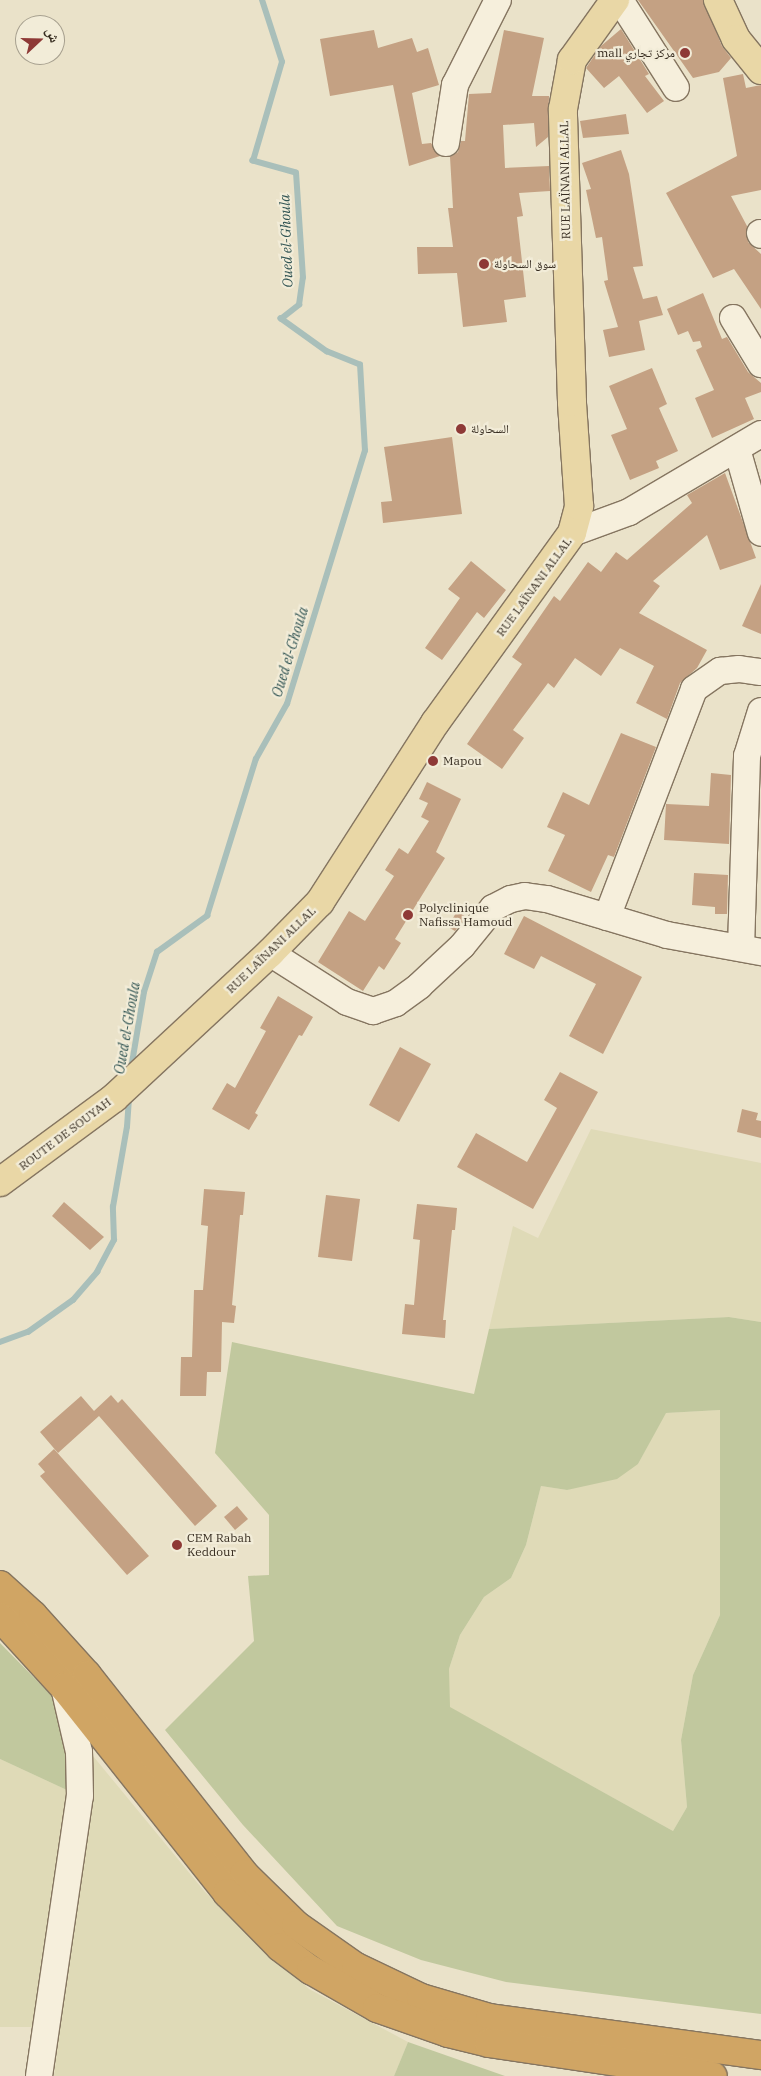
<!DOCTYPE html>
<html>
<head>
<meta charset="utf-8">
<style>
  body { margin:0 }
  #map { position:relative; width:761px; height:2076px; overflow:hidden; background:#eae2c9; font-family:"IBM Plex Serif","Noto Naskh Arabic",serif }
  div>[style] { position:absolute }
  .farmland>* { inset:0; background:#dfdab7 }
  .green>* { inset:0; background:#c1c89e }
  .stream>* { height:5.5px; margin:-2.75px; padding:0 2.75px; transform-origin:2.75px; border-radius:2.75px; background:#a9bfba }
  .building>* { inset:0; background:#c4a183 }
  .roads { filter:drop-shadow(1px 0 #857560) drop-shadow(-1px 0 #857560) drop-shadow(0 1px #857560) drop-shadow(0 -1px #857560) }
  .minor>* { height:26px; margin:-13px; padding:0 13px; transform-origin:13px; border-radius:13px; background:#f6efdc }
  .major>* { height:28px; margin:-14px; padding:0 14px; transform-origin:14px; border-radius:14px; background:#e9d7a6 }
  .highway>* { height:28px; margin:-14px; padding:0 14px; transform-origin:14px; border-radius:14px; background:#d0a564 }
  .dots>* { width:14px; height:14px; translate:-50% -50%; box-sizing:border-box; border:2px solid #f2ecd8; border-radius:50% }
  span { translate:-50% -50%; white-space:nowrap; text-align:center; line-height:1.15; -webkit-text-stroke:4.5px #f2ecd8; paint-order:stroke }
  .poi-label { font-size:12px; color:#372d21 }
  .right { translate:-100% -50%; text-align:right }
  .left { translate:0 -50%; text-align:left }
  .street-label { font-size:12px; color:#372d21 }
  .water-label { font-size:14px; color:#325554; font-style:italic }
  .north { position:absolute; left:15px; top:15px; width:50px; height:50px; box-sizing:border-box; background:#f2ecd8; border:1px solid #a7a08f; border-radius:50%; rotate:69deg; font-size:14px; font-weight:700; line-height:20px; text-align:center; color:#372d21 }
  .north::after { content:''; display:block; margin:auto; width:18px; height:22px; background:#8e3936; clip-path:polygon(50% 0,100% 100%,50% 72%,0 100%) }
</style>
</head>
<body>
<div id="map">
  <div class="farmland">
    <i style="clip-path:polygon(591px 1129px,761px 1163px,761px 1322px,729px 1317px,489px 1329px,513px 1226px,538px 1238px)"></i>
    <i style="clip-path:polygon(720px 1410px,720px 1615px,693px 1675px,681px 1740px,687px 1807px,673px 1831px,449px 1707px,449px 1669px,460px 1635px,484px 1597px,511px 1578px,526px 1545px,541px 1486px,567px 1490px,638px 1464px,665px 1413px)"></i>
    <i style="clip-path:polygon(93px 1756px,205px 1892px,309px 1989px,408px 2042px,394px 2076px,54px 2076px)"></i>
    <i style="clip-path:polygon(0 1759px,69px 1791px,32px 2027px,0 2027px)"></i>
  </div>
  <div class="green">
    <i style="clip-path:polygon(evenodd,729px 1317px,761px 1322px,761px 2014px,506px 1982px,421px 1960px,337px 1926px,243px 1825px,165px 1730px,254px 1641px,248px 1576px,269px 1575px,269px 1515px,215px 1453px,232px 1342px,474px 1394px,489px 1329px,729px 1317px,720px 1410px,720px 1615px,693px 1675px,681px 1740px,687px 1807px,673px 1831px,450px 1707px,449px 1669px,460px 1635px,484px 1597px,511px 1578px,526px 1545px,541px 1486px,567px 1490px,617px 1479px,638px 1464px,666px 1413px,720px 1410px)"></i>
    <i style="clip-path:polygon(0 1643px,56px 1700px,67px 1745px,69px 1791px,0 1759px)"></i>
    <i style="clip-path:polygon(408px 2042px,505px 2076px,394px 2076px)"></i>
  </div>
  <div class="stream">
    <i style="left:131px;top:1069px;width:78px;rotate:-80.4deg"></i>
    <i style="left:144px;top:992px;width:42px;rotate:-72deg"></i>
    <i style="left:157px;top:952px;width:62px;rotate:-35.8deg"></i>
    <i style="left:207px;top:916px;width:164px;rotate:-72.7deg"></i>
    <i style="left:256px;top:759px;width:63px;rotate:-60.6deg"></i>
    <i style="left:287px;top:704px;width:265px;rotate:-72.9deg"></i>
    <i style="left:365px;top:451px;width:86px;rotate:-93.3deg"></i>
    <i style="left:360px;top:365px;width:35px;rotate:-158deg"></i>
    <i style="left:327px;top:352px;width:57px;rotate:-144.3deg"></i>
    <i style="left:281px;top:319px;width:23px;rotate:-38deg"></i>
    <i style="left:299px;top:305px;width:27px;rotate:-82deg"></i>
    <i style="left:303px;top:278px;width:105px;rotate:-93.8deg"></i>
    <i style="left:296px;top:173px;width:45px;rotate:-164.4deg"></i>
    <i style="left:253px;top:161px;width:103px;rotate:-73.7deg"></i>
    <i style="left:282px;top:62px;width:65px;rotate:-107.9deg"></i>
    <i style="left:0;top:1342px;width:30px;rotate:-20deg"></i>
    <i style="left:28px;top:1332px;width:55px;rotate:-35.4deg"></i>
    <i style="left:73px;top:1300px;width:37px;rotate:-49deg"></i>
    <i style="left:97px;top:1272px;width:36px;rotate:-62deg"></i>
    <i style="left:114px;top:1240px;width:33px;rotate:-92deg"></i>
    <i style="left:113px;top:1207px;width:81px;rotate:-80.1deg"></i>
    <i style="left:127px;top:1127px;width:31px;rotate:-86deg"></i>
  </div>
  <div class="building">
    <i style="clip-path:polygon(638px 0,703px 0,722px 46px,731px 58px,719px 72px,693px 78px)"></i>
    <i style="clip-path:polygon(621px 29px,649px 74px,645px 76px,664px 101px,647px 113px,619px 76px,604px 88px,586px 68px,601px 46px)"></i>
    <i style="clip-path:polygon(374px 30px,378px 48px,412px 38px,417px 52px,428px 48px,439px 85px,412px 93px,422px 144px,431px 143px,440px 156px,409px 166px,393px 85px,330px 96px,320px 39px)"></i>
    <i style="clip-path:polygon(504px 30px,544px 38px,532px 96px,549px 96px,548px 137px,536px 147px,534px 123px,503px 125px,505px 168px,549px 166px,550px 191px,519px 193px,523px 216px,517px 217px,526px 297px,504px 300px,507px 322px,463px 327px,457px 273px,418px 274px,417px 247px,453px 247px,448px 208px,453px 208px,450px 157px,458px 152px,461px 141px,465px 141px,469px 94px,491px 93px)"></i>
    <i style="clip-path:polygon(743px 74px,746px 88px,761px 85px,761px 190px,731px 196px,747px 226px,748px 242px,761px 254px,761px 309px,734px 269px,713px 278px,666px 193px,737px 156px,723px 78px)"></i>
    <i style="clip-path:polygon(626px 114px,629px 134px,583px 138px,580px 121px)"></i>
    <i style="clip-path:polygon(621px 150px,629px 174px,643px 266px,633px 267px,643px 299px,657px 296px,663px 315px,639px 321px,645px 350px,609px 357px,603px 330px,618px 327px,604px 281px,608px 280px,602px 237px,596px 238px,586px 190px,591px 189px,582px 163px)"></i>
    <i style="clip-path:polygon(703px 293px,722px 339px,727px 337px,748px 372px,761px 383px,761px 392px,745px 398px,754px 419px,712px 438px,695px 398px,714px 390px,696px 350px,702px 347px,700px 341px,693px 342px,688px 331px,678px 335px,667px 309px)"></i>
    <i style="clip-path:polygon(652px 368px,667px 404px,659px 408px,678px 451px,656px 461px,659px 468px,630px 480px,611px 435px,627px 429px,609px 386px)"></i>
    <i style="clip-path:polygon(452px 437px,462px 514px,383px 523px,381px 502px,392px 501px,384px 447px)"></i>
    <i style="clip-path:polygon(725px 473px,756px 558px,720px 570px,707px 535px,653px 581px,660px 586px,639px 613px,707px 650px,697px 668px,680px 683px,667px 719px,636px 703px,654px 666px,620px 648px,601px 676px,575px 658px,554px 688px,548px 683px,513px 730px,524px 738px,502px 769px,467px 744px,522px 664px,512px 657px,554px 596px,560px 601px,588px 562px,601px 572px,616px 552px,627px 560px,692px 503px,687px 495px)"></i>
    <i style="clip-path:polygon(471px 561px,506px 590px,484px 618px,477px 612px,442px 660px,425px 648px,460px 598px,448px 589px)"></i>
    <i style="clip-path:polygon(761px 584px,761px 634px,742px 626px)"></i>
    <i style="clip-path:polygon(621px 733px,656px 747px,614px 857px,608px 855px,591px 892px,548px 871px,565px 835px,547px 827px,563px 792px,589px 805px)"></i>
    <i style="clip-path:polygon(711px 773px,731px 775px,729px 844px,664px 840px,666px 804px,709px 806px)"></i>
    <i style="clip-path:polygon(427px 782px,461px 799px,436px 852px,445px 858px,395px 939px,401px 943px,384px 970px,379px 966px,363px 991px,318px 962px,349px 911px,365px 921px,394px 876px,385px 870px,399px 848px,408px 854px,429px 821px,421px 817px,428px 803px,419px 799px)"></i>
    <i style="clip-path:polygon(694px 873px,728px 875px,727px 914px,715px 914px,715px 907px,692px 905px)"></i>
    <i style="clip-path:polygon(457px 911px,466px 917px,455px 931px,448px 927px)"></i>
    <i style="clip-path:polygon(524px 916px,642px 977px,603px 1054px,569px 1036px,596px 984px,541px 956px,534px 969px,504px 954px)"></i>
    <i style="clip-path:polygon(278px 996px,313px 1017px,302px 1036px,299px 1035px,255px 1113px,258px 1115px,249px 1130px,212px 1109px,227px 1083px,235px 1088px,266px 1031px,260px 1028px)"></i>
    <i style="clip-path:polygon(400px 1047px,431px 1064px,399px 1122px,369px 1105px)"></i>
    <i style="clip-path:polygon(560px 1072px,598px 1092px,533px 1209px,457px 1167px,476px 1133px,527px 1162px,557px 1108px,544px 1100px)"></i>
    <i style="clip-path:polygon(742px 1109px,758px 1113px,756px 1120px,761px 1121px,761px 1138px,737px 1132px)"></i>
    <i style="clip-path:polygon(204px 1189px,245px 1192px,243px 1215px,240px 1215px,232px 1305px,236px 1306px,234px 1323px,222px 1322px,221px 1372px,207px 1372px,206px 1396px,180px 1396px,181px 1357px,192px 1357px,194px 1290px,203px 1290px,208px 1226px,201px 1225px)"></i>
    <i style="clip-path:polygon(326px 1195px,360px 1199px,352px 1261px,318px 1257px)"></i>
    <i style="clip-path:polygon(64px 1202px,104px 1237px,90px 1250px,52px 1216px)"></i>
    <i style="clip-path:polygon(417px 1204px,457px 1208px,455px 1230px,452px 1230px,443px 1320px,446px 1320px,445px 1338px,402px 1334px,405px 1304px,414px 1305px,420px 1240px,413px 1239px)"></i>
    <i style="clip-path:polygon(111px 1395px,118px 1403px,122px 1399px,217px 1506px,195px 1526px,99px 1416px,58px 1453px,40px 1432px,81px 1396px,94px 1411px)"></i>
    <i style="clip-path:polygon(54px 1449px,149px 1556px,127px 1575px,40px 1476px,45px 1472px,38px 1464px)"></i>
    <i style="clip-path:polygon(237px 1506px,248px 1519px,235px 1530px,224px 1517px)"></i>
  </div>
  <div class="roads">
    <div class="minor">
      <i style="left:620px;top:0;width:104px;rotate:57.5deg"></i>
      <i style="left:446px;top:143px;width:59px;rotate:-81.2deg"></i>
      <i style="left:455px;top:85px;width:95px;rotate:-63.2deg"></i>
      <i style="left:760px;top:233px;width:2px;rotate:63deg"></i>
      <i style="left:733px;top:318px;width:54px;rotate:58.7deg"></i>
      <i style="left:737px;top:449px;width:87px;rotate:74.1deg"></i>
      <i style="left:572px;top:533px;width:61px;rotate:-20.2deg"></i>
      <i style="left:629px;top:512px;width:153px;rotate:-30.6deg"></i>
      <i style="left:607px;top:917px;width:244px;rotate:-69.1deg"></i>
      <i style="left:694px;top:689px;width:32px;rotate:-35deg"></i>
      <i style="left:720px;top:671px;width:19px;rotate:-6deg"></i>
      <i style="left:739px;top:669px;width:22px;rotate:8deg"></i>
      <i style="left:741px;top:948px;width:192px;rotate:-88.2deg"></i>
      <i style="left:747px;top:756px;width:47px;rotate:-72.7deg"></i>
      <i style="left:270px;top:953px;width:91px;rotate:32.5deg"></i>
      <i style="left:347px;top:1002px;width:28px;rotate:19deg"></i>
      <i style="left:373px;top:1011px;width:24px;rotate:-19deg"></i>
      <i style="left:396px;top:1003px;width:29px;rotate:-36deg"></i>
      <i style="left:419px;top:986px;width:59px;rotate:-42.9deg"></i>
      <i style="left:462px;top:946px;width:49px;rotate:-50.8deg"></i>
      <i style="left:493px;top:908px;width:20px;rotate:-27deg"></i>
      <i style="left:511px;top:899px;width:14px;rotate:-12deg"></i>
      <i style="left:525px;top:896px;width:22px;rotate:8deg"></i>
      <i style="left:547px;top:899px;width:125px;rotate:16.7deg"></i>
      <i style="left:667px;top:935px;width:96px;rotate:10.3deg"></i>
      <i style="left:39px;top:2076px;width:283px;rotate:-81.7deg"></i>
      <i style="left:80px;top:1796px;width:44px;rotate:-91.3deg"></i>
      <i style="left:79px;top:1752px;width:67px;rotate:-103deg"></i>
    </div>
    <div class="major">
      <i style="left:718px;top:0;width:43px;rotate:65.2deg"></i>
      <i style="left:736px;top:39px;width:40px;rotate:51deg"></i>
      <i style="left:0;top:1182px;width:142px;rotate:-36.4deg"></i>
      <i style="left:114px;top:1098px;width:213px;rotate:-42.9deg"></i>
      <i style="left:270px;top:953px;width:71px;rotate:-45.6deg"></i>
      <i style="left:320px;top:902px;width:213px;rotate:-57.3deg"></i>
      <i style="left:435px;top:723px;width:234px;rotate:-54.2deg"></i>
      <i style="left:572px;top:533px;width:28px;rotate:-75deg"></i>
      <i style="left:579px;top:506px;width:104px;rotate:-93.9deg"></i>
      <i style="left:572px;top:402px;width:293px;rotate:-91.8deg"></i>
      <i style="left:563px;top:109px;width:50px;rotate:-79.6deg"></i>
      <i style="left:572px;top:60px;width:74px;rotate:-54.4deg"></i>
    </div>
    <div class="highway">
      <i style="left:0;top:1585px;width:45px;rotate:42.3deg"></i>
      <i style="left:33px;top:1615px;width:81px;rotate:48deg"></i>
      <i style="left:87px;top:1675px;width:253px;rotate:51.7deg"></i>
      <i style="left:244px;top:1874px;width:73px;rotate:44.4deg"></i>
      <i style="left:296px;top:1925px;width:73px;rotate:35deg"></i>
      <i style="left:356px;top:1967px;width:72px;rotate:25.5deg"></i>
      <i style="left:421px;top:1998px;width:72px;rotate:16.2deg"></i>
      <i style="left:490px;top:2018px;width:274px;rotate:7.8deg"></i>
      <i style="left:0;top:1617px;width:95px;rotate:47.6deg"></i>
      <i style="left:64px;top:1687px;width:263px;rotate:51.6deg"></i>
      <i style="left:227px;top:1893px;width:76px;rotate:45.5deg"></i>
      <i style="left:280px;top:1947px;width:39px;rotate:37deg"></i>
      <i style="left:311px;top:1970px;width:76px;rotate:29.9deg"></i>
      <i style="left:377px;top:2008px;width:75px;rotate:19.4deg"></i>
      <i style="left:448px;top:2033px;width:42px;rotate:13.7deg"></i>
      <i style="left:489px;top:2043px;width:226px;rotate:8.4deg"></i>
    </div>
  </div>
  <div class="dots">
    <i style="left:685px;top:53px;background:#8e3936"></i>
    <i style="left:484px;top:264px;background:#8e3936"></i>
    <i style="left:461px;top:429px;background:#8e3936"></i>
    <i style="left:433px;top:761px;background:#8e3936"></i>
    <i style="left:408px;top:915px;background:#8e3936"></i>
    <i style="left:177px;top:1545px;background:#8e3936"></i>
  </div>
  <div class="poi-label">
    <span class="right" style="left:675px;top:53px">mall مركز تجاري</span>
    <span class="left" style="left:494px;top:264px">سوق السحاولة</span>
    <span class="left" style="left:471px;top:429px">السحاولة</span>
    <span class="left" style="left:443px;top:761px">Mapou</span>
    <span class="left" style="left:419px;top:915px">Polyclinique<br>Nafissa Hamoud</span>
    <span class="left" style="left:187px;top:1545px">CEM Rabah<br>Keddour</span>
  </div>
  <div class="street-label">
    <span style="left:565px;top:180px;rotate:-91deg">RUE LAÏNANI ALLAL</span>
    <span style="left:534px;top:587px;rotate:-54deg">RUE LAÏNANI ALLAL</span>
    <span style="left:271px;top:950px;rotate:-44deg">RUE LAÏNANI ALLAL</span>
    <span style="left:65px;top:1134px;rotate:-37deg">ROUTE DE SOUYAH</span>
  </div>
  <div class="water-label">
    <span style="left:286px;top:241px;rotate:-92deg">Oued el-Ghoula</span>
    <span style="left:290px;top:652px;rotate:-73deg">Oued el-Ghoula</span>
    <span style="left:127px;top:1028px;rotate:-80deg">Oued el-Ghoula</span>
  </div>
  <div class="north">ش</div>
</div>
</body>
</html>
